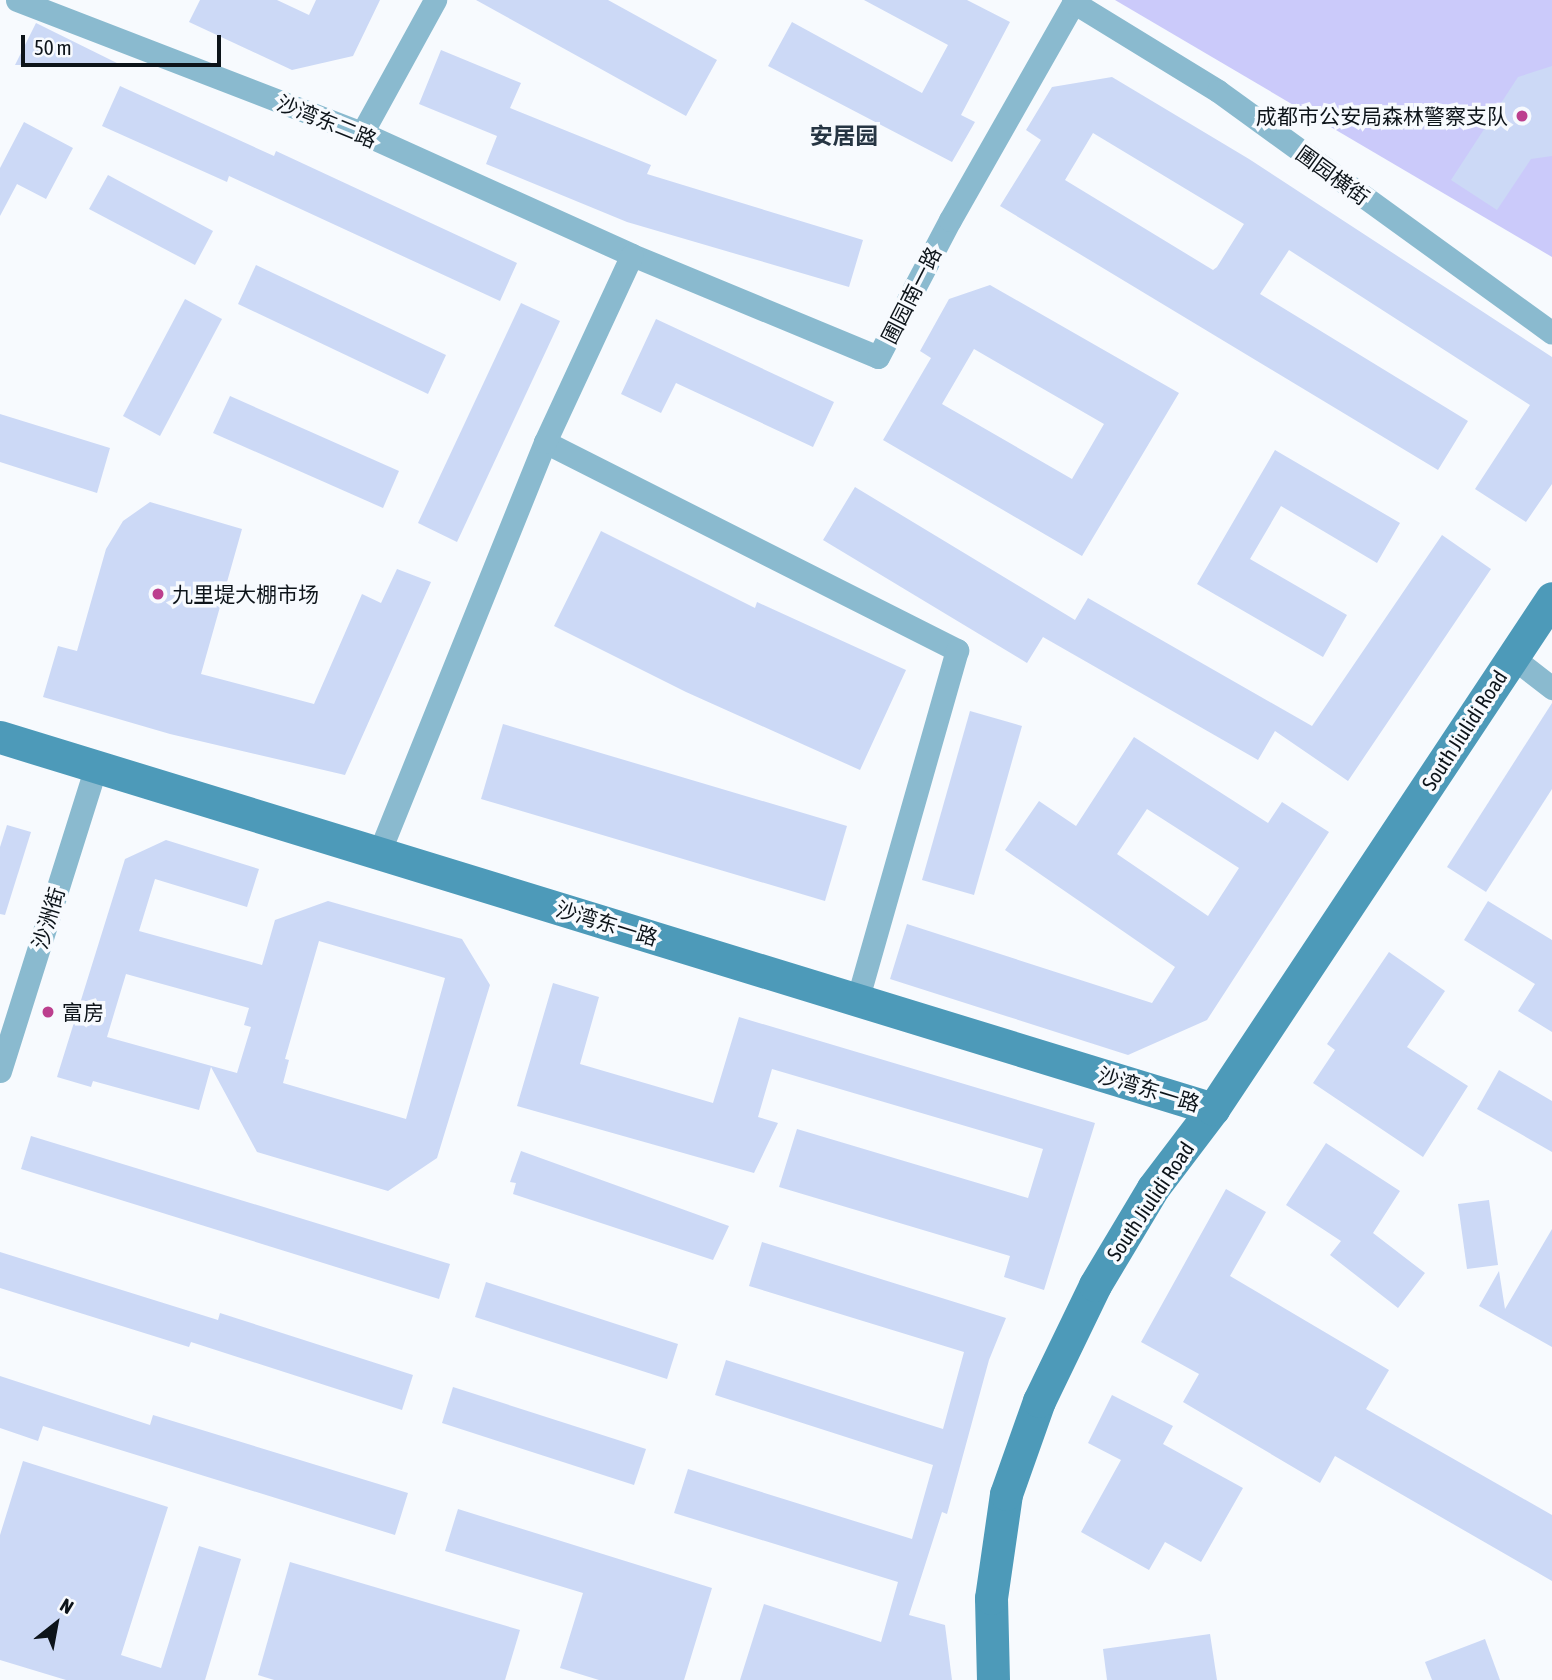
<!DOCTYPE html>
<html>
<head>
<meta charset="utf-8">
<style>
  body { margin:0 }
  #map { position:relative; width:1552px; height:1680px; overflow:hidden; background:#f7fafe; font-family:"Asap Condensed","Noto Sans SC",sans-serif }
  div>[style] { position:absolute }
  .green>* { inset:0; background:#cbcafa }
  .building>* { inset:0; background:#ccd9f6 }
  .street>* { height:23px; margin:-11.5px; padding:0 11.5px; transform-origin:11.5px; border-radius:11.5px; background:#8abacf }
  .secondary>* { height:33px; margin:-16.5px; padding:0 16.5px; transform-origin:16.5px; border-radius:16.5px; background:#4d9ab9 }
  .dots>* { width:19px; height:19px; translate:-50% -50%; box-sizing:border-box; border:4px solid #f7fafe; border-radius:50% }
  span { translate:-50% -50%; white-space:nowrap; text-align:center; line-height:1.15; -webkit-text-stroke:7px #f7fafe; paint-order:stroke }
  .poi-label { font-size:21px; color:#0d141a }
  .right { translate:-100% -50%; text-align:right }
  .left { translate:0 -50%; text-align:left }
  .street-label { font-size:21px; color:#0d141a }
  .neighbourhood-label { font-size:23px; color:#263543; font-weight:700 }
  .north { position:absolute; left:21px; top:1589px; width:70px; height:70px; -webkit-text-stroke:5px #f7fafe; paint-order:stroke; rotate:31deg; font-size:19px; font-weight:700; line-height:28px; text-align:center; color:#0d141a }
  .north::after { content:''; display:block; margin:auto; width:24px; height:32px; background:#0d141a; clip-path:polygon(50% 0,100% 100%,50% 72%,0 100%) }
  .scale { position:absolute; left:21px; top:35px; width:200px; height:32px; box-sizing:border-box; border:4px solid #0d141a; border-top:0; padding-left:9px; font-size:21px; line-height:24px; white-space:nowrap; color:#0d141a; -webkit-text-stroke:5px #f7fafe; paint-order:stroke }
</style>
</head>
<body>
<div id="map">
  <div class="green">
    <i style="clip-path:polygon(1115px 0,1552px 0,1552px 257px)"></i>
  </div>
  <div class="building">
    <i style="clip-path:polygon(200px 0,277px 0,309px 15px,316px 0,380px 0,353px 56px,292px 70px,189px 22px)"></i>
    <i style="clip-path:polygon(476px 0,608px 0,717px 60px,686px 116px)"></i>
    <i style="clip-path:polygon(864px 0,967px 0,1010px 22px,961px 115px,975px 122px,952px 162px,768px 66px,792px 22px,922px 93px,948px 45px)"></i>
    <i style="clip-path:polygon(36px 23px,121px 65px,15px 65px)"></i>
    <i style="clip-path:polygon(441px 50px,521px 83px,510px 108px,651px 165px,647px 174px,863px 240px,849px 287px,627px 222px,486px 164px,497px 136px,419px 104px)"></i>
    <i style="clip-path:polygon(1552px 66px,1552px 156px,1531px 159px,1497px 210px,1451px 180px,1518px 77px)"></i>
    <i style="clip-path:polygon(evenodd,1112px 77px,1249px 159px,1552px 357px,1552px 484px,1526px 522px,1475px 489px,1530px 405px,1289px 250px,1260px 294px,1468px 421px,1438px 470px,1000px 206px,1041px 140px,1026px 130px,1052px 87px,1112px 77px,1093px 133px,1244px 224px,1217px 267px,1213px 270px,1065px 180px,1093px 133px)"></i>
    <i style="clip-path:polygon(120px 86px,274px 156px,276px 151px,517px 263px,500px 301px,229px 176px,227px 182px,102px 126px)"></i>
    <i style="clip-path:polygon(24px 122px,73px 148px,46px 199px,17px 184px,0 216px,0 168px)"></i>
    <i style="clip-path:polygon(108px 175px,213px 231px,195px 265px,89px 209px)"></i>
    <i style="clip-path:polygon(256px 265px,446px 355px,428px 394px,238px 304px)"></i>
    <i style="clip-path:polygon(evenodd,990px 285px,1179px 393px,1082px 556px,883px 440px,931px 358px,920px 351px,949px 299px,990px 285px,974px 349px,1104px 424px,1072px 479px,942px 404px,974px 349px)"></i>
    <i style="clip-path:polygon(185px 299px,222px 319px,160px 436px,123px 416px)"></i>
    <i style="clip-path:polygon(521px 303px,560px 321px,457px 542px,418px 523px)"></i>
    <i style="clip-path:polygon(656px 319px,834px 402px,813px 447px,676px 383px,661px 413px,621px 394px)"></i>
    <i style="clip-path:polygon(230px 396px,399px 471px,383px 508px,213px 433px)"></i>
    <i style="clip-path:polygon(0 414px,110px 448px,97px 493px,0 462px)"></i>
    <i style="clip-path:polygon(1275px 450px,1400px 523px,1377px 563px,1281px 506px,1250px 559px,1347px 615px,1323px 657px,1197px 584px)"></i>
    <i style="clip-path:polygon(855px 487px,1075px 620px,1088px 598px,1312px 726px,1442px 535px,1491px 569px,1348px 781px,1275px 731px,1258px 760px,1043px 637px,1027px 663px,823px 540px)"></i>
    <i style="clip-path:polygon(150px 502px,242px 529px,201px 674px,314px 704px,362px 594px,381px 603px,397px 569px,431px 582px,345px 775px,170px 734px,43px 697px,58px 646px,77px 651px,106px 549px,123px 521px)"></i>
    <i style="clip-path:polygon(601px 531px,755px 608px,757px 602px,906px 670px,860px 770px,686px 692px,554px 626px)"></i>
    <i style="clip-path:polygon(1552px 703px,1552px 789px,1486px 892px,1447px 867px)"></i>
    <i style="clip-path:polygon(970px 711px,1022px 726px,974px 895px,922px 880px)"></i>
    <i style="clip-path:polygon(503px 724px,847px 826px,825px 901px,481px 799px)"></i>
    <i style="clip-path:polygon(evenodd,1134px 737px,1268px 823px,1282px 802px,1329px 832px,1207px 1020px,1128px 1055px,890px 979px,907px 924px,1152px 1003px,1175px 967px,1005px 850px,1039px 801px,1076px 826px,1134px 737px,1147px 809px,1239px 868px,1208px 916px,1117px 854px,1147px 809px)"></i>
    <i style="clip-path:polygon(7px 825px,31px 832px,5px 915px,0 914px,0 847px)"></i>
    <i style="clip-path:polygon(evenodd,166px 840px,259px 869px,247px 907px,155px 879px,139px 931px,262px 965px,275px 920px,328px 901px,462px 939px,490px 985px,437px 1158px,388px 1191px,257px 1152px,211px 1067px,199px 1110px,93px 1081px,91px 1087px,57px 1077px,125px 859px,166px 840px,319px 941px,445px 978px,406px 1119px,283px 1083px,289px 1060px,285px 1059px,319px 941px,166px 840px,126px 974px,249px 1008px,244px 1025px,251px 1027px,237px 1073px,107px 1037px,126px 974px)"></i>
    <i style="clip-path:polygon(1488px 901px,1552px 940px,1552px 1032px,1518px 1011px,1535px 984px,1464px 940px)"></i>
    <i style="clip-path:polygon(1389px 952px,1445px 991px,1407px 1047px,1468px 1086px,1423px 1157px,1313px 1083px,1335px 1050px,1327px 1044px)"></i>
    <i style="clip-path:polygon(553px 983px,599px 997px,580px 1064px,713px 1103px,739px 1017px,1095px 1123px,1044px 1290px,1004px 1277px,1010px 1256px,779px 1187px,797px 1129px,1028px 1198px,1043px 1149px,772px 1069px,758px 1117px,778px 1123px,754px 1173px,517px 1106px)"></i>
    <i style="clip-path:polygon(1499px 1070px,1552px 1101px,1552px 1152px,1477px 1109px)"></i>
    <i style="clip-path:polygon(31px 1136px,450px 1264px,439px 1299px,21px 1169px)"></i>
    <i style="clip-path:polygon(1326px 1143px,1400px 1191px,1373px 1233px,1425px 1273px,1398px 1308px,1330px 1255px,1341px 1241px,1286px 1205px)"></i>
    <i style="clip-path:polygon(521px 1151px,729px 1226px,713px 1260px,513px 1194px,516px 1183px,510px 1182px)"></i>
    <i style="clip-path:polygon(1226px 1189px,1266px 1212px,1230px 1276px,1389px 1370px,1366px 1409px,1552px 1515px,1552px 1581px,1335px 1456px,1320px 1483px,1183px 1402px,1199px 1374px,1141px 1342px)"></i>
    <i style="clip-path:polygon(1489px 1200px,1498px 1265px,1467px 1269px,1458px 1204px)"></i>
    <i style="clip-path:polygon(1552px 1229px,1552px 1347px,1479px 1306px,1499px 1271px,1505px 1309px)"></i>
    <i style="clip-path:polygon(762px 1242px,1006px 1318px,989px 1360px,947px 1514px,942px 1512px,909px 1615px,945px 1625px,952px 1680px,740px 1680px,764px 1604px,881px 1642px,898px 1582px,674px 1513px,688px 1469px,912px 1539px,933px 1465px,715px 1395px,726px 1360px,943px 1429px,964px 1352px,749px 1286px)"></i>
    <i style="clip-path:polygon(0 1252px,218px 1320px,220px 1313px,413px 1375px,402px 1410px,191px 1342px,189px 1347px,0 1288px)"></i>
    <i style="clip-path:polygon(486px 1282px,678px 1344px,667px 1379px,475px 1317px)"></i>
    <i style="clip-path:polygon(0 1376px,150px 1425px,153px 1415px,408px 1493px,395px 1535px,43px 1426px,38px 1441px,0 1428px)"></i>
    <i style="clip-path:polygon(453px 1387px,646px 1449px,634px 1485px,442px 1423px)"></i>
    <i style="clip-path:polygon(1112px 1395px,1173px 1426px,1163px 1444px,1243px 1488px,1201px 1562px,1165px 1542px,1149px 1570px,1081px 1532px,1121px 1460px,1088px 1443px)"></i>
    <i style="clip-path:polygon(23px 1461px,168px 1507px,121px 1655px,161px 1668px,199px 1546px,241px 1559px,205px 1680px,66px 1680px,0 1660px,0 1535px)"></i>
    <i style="clip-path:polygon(458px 1509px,712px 1588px,684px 1680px,599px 1680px,560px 1668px,583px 1593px,445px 1551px)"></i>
    <i style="clip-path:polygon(290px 1562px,520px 1630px,505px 1680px,274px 1680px,258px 1675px)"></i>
    <i style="clip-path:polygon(1210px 1634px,1217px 1680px,1107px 1680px,1103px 1649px)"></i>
    <i style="clip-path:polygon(1485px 1639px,1500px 1680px,1432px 1680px,1425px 1662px)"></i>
  </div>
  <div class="street">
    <i style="left:17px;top:0;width:370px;rotate:21.1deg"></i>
    <i style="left:362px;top:133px;width:296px;rotate:24.3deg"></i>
    <i style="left:632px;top:255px;width:266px;rotate:22.5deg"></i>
    <i style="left:878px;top:357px;width:155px;rotate:-62.3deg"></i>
    <i style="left:950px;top:220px;width:253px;rotate:-60.4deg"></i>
    <i style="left:1073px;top:2px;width:170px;rotate:31.5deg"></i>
    <i style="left:1218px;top:91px;width:412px;rotate:35.9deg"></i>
    <i style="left:362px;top:133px;width:152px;rotate:-61.2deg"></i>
    <i style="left:545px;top:442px;width:462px;rotate:26.8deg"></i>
    <i style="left:957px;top:650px;width:364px;rotate:105.9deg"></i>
    <i style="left:1512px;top:657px;width:51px;rotate:37.8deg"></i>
    <i style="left:379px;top:853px;width:443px;rotate:-68deg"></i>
    <i style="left:545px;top:442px;width:206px;rotate:-65.1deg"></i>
    <i style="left:0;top:1071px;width:320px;rotate:-72.5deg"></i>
  </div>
  <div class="secondary">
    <i style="left:0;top:737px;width:1269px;rotate:17.05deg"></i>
    <i style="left:993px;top:1680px;width:82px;rotate:-91.4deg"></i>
    <i style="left:991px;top:1598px;width:105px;rotate:-81.8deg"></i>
    <i style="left:1006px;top:1494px;width:99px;rotate:-70.5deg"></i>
    <i style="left:1039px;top:1401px;width:129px;rotate:-64.2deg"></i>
    <i style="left:1095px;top:1285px;width:113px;rotate:-59.1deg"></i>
    <i style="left:1153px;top:1188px;width:99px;rotate:-52.8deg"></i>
    <i style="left:1213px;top:1109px;width:613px;rotate:-56.44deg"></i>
  </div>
  <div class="dots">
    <i style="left:1522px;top:116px;background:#bc3f8e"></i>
    <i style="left:158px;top:594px;background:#bc3f8e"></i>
    <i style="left:48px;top:1012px;background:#bc3f8e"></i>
  </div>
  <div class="poi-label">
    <span class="right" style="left:1508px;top:116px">成都市公安局森林警察支队</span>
    <span class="left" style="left:172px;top:594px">九里堤大棚市场</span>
    <span class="left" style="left:62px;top:1012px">富房</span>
  </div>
  <div class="street-label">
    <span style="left:327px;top:121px;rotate:22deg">沙湾东二路</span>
    <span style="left:1333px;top:175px;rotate:36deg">圃园横街</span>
    <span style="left:911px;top:295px;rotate:-63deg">圃园南一路</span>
    <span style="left:1464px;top:730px;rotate:-57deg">South Jiulidi Road</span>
    <span style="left:48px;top:918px;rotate:-73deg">沙洲街</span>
    <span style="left:607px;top:923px;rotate:17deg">沙湾东一路</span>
    <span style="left:1149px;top:1089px;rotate:17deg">沙湾东一路</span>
    <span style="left:1150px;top:1201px;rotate:-56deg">South Jiulidi Road</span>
  </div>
  <div class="neighbourhood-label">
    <span style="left:844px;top:136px">安居园</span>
  </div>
  <div class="north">N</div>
  <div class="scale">50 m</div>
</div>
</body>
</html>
